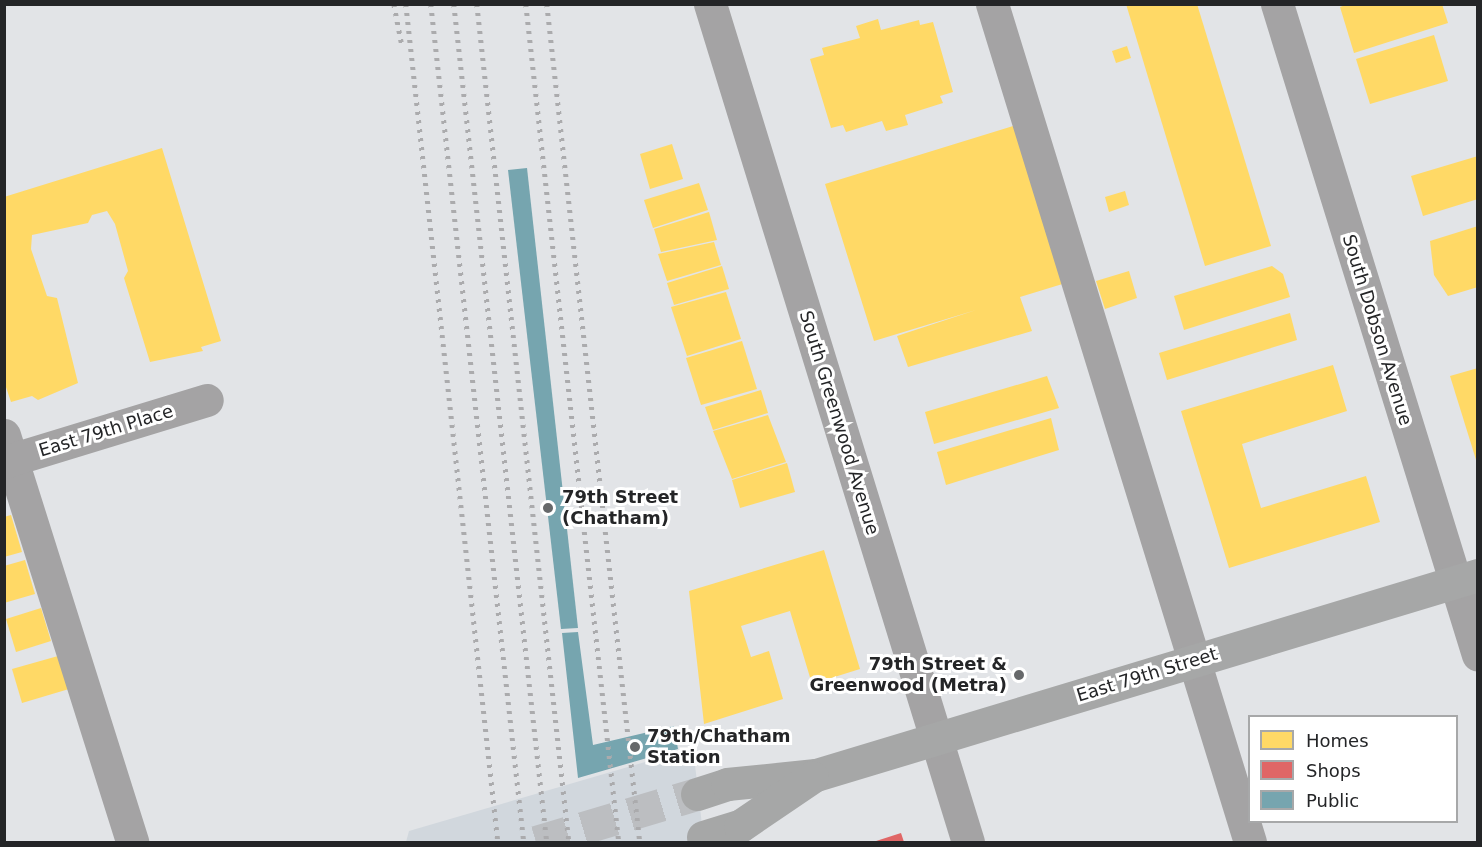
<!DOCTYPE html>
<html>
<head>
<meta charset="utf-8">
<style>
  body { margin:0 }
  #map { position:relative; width:1482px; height:847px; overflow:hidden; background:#e2e4e7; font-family:"DejaVu Sans",sans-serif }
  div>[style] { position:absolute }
  .built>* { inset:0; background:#d1d7dd }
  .homes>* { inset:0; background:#ffd966 }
  .shops>* { inset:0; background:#e06666 }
  .public>* { inset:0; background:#76a5af }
  .major-tunnel>* { height:33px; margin-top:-16.5px; transform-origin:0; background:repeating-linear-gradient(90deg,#bcbec1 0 33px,transparent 0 49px) }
  .minor>* { height:33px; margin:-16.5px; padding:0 16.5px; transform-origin:16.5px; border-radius:16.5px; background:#a4a3a4 }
  .major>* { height:33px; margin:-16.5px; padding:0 16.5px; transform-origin:16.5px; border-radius:16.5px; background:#a6a7a7 }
  .rail>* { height:4.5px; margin-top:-2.25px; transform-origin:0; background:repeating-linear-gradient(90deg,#ababad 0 3px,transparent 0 9px) }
  .dots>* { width:16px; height:16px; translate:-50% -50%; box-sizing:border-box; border:3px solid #fff; border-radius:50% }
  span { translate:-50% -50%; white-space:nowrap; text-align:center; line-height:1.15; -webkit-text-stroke:6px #fff; paint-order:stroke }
  .street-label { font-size:18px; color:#242527 }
  .poi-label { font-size:18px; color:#242527; font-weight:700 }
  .left { translate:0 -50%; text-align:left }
  .right { translate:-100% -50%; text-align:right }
  .frame { position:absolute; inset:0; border:6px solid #242527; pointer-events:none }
  .legend { position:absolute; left:1248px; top:715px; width:210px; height:108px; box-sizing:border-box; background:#fff; border:2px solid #a7a8a9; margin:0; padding:8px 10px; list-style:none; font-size:18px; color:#242527 }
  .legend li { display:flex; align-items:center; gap:12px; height:30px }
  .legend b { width:30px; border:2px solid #a7a8a9 }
</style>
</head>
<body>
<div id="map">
  <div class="built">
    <i style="clip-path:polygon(693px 748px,704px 842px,406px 842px,409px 831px)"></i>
  </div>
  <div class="homes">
    <i style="clip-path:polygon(1126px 4px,1197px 4px,1271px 246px,1205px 266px)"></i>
    <i style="clip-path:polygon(1348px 4px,1442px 4px,1448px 23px,1354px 53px,1340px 7px)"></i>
    <i style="clip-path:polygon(878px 19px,881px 30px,919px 20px,920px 25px,933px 22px,953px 92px,940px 96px,943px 103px,905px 115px,908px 125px,886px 131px,882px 121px,846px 132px,843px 125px,831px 128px,810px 59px,824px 55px,822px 48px,860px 38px,856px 26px)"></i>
    <i style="clip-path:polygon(1434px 35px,1448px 81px,1370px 104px,1356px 59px)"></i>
    <i style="clip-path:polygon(1127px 46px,1131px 58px,1116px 63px,1112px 51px)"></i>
    <i style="clip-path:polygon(1020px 124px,1069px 282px,1020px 297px,1032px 331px,908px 367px,897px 336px,976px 310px,874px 341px,825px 184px)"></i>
    <i style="clip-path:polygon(672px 144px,683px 179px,650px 189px,640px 154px)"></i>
    <i style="clip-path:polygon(162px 148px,221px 341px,201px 347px,203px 351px,150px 362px,124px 278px,128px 271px,115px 224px,107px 211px,92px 215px,88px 223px,32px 235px,31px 249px,47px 296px,57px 298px,78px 383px,38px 400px,32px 396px,11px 402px,4px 381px,4px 197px)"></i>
    <i style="clip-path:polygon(1478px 156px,1478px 199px,1423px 216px,1411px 176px)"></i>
    <i style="clip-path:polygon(699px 183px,708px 210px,653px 228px,644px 200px)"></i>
    <i style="clip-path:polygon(1125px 191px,1129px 205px,1109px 212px,1105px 197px)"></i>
    <i style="clip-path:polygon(709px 212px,717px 240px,661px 252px,654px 229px)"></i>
    <i style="clip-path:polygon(1478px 226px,1478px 287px,1448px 296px,1434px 275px,1430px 241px)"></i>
    <i style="clip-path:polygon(714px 242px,721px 265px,667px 281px,658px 254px)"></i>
    <i style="clip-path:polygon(722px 266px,729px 289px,674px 305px,667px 283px)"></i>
    <i style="clip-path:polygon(1272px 266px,1283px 274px,1290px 297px,1184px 330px,1174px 296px)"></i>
    <i style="clip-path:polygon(1129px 271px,1137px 298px,1105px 309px,1096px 281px)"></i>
    <i style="clip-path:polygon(726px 292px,741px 339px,687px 356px,671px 307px)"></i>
    <i style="clip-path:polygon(1290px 313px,1297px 340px,1167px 380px,1159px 353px)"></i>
    <i style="clip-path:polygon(742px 341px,757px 389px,701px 405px,686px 358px)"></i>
    <i style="clip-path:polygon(1333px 365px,1347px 411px,1242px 444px,1261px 508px,1366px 476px,1380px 522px,1229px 568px,1181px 411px)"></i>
    <i style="clip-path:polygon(1478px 368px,1478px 463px,1477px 463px,1450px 376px)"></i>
    <i style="clip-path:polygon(1047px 376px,1059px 408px,934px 444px,925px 412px)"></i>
    <i style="clip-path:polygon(761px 390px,768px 413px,713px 430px,705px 407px)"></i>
    <i style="clip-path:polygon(768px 415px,786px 462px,732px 479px,713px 431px)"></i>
    <i style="clip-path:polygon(1051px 418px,1059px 450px,946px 485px,937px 452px)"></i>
    <i style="clip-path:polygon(787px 463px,795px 492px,740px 508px,732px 480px)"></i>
    <i style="clip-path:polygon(11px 515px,22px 552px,4px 557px,4px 517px)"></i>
    <i style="clip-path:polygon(824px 550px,860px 669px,812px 684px,790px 611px,741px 626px,751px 657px,769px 651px,783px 699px,704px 724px,689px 591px)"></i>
    <i style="clip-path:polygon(25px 560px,35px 594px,4px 603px,4px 566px)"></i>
    <i style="clip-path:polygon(41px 608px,51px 641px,16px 652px,6px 619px)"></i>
    <i style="clip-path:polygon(58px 656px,69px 689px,22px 703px,12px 669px)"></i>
  </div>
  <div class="shops">
    <i style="clip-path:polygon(901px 833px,904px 842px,873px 842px)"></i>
  </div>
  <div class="public">
    <i style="clip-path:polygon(527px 168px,578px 628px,561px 629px,508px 170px)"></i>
    <i style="clip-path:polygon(578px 632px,593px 745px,674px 726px,678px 749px,578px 778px,562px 633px)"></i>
  </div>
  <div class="major-tunnel">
    <i style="left:536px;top:842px;width:168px;rotate:-16.6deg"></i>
  </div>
  <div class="minor">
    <i style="left:710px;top:4px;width:877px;rotate:72.89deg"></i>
    <i style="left:992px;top:4px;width:877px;rotate:72.89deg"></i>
    <i style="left:1277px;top:4px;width:681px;rotate:72.84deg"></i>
    <i style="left:4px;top:435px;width:427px;rotate:72.5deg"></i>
    <i style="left:4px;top:462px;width:212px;rotate:-17deg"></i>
  </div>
  <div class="major">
    <i style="left:697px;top:794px;width:32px;rotate:-18deg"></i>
    <i style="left:727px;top:784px;width:89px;rotate:-5.8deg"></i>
    <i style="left:816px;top:775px;width:692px;rotate:-16.81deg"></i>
    <i style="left:703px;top:837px;width:39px;rotate:-17deg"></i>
    <i style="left:740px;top:826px;width:87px;rotate:-34.2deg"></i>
  </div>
  <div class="rail">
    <i style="left:394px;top:4px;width:42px;rotate:79deg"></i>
    <i style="left:406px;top:4px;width:843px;rotate:83.73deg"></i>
    <i style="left:431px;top:4px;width:843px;rotate:83.67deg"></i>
    <i style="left:454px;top:4px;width:843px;rotate:83.67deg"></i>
    <i style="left:477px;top:4px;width:843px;rotate:83.73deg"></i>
    <i style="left:526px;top:4px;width:843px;rotate:83.67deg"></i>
    <i style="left:547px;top:4px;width:843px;rotate:83.67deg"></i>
  </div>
  <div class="dots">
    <i style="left:548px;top:508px;background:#66686a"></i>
    <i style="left:1019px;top:675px;background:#66686a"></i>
    <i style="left:635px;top:747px;background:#66686a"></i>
  </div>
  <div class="street-label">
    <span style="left:1377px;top:330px;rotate:73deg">South Dobson Avenue</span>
    <span style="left:839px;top:423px;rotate:73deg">South Greenwood Avenue</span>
    <span style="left:106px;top:431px;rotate:-17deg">East 79th Place</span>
    <span style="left:1147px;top:675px;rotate:-17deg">East 79th Street</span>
  </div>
  <div class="poi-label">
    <span class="left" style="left:562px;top:508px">79th Street<br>(Chatham)</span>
    <span class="right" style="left:1007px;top:675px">79th Street &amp;<br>Greenwood (Metra)</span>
    <span class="left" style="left:647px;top:747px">79th/Chatham<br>Station</span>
  </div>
  <div class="frame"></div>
  <ul class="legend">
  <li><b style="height:16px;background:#ffd966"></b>Homes</li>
  <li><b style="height:16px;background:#e06666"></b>Shops</li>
  <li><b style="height:16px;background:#76a5af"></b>Public</li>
  </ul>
</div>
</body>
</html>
